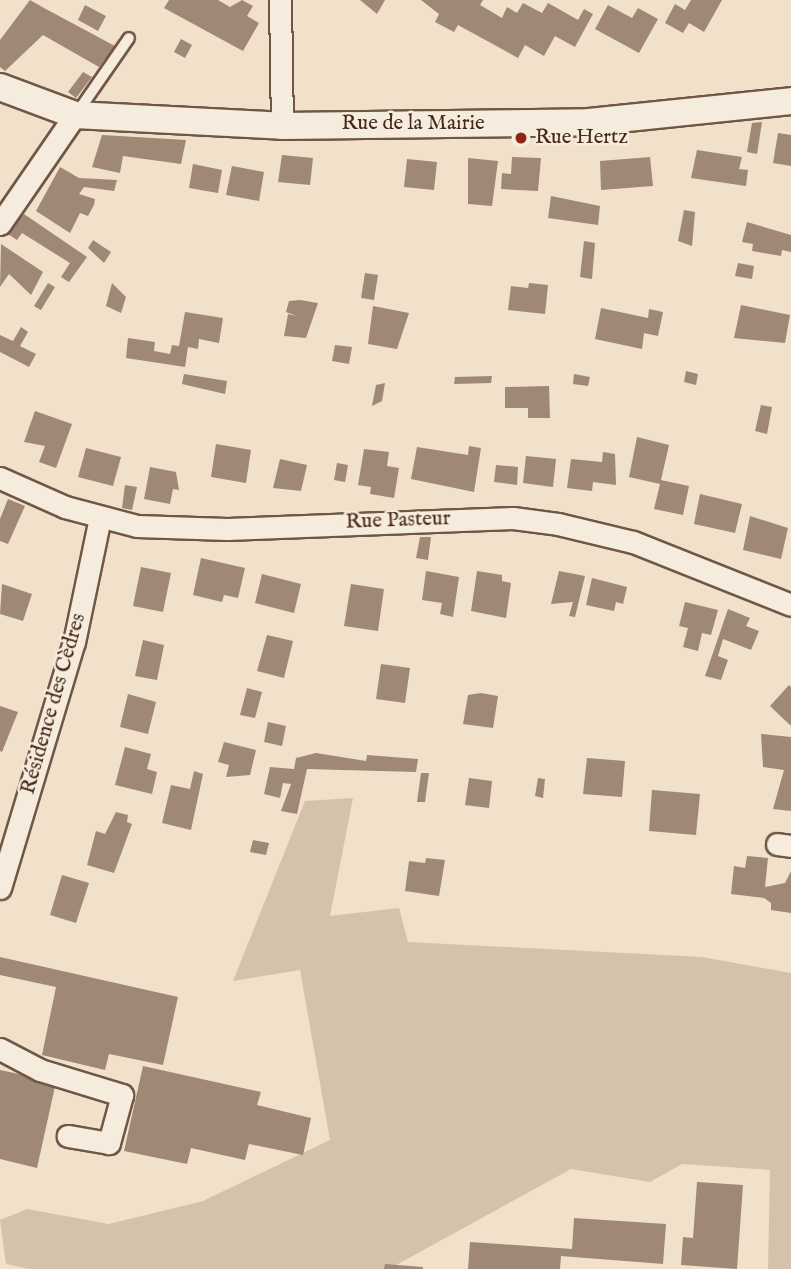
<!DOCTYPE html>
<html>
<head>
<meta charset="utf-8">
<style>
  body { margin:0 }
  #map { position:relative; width:791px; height:1269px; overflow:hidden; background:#f1e1ca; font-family:"IM FELL English",serif }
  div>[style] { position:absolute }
  .green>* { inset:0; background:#d4c2ac }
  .building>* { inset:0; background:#9f8876 }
  .roads { filter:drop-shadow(2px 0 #715646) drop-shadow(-2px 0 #715646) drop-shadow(0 2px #715646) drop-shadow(0 -2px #715646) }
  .service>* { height:10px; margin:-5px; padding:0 5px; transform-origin:5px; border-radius:5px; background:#f6ecdd }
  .minor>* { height:21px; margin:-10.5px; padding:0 10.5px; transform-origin:10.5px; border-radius:10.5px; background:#f6ecdd }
  .tertiary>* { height:26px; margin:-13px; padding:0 13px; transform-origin:13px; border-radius:13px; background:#f6ecdd }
  .dots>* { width:19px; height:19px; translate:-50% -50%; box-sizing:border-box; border:4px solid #f6ecdd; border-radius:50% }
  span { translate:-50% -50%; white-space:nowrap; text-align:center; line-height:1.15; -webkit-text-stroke:5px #f6ecdd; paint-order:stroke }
  .street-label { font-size:21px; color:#46281a }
  .poi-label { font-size:21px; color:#46281a }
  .left { translate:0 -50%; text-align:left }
</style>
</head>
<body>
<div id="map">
  <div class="green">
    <i style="clip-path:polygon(353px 798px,330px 916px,399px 908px,408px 942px,702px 957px,791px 973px,791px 1269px,768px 1269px,770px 1170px,682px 1164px,650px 1182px,571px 1169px,389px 1269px,29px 1269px,6px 1264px,0 1220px,27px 1209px,109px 1224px,203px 1201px,330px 1140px,300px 970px,233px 981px,305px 801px)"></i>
  </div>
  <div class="building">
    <i style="clip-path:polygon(30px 0,44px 8px,115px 46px,99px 67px,43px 35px,5px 71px,0 67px,0 40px)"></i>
    <i style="clip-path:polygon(169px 0,218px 0,230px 7px,242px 0,253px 6px,247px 16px,259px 23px,243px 51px,164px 8px)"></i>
    <i style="clip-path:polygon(360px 0,385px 0,377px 14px)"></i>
    <i style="clip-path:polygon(421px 0,483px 0,480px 5px,502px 18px,507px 7px,517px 13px,523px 3px,542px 13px,548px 3px,578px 20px,584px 9px,593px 14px,575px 47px,555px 36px,544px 56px,525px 45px,518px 58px,458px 25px,454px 32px,435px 22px,439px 14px)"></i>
    <i style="clip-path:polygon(691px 0,722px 0,704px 32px,689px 23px,683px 33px,665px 23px,675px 4px,685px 10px)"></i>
    <i style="clip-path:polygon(85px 5px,106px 16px,98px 31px,78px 20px)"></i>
    <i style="clip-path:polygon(608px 5px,632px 18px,638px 8px,658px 19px,639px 53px,595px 29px)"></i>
    <i style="clip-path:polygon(181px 39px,192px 45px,185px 58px,174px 52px)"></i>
    <i style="clip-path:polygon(83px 72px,92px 77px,76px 98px,68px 92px)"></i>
    <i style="clip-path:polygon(762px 122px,757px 154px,747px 152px,752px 123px)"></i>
    <i style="clip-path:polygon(778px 133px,791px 135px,791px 166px,773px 163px)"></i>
    <i style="clip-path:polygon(102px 135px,186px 140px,181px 164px,123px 156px,120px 173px,92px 167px)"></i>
    <i style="clip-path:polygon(697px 150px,742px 157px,739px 169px,748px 170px,746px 186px,691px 178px)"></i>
    <i style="clip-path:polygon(282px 155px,313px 158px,310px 185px,278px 182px)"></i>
    <i style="clip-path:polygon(512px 157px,541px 158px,538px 191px,501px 189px,502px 173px,511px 174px)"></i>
    <i style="clip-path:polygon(650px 157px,653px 186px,601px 190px,600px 161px)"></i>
    <i style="clip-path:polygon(468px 158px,498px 161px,492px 206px,468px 204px)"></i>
    <i style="clip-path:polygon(407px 159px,437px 162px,434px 190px,404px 187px)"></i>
    <i style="clip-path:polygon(193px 164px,222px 170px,218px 193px,189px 188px)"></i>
    <i style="clip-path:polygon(232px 166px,264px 172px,259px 201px,226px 195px)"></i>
    <i style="clip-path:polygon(60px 167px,79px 178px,117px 180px,114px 191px,84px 187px,79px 194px,95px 199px,94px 205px,88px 216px,80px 213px,70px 233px,36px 211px)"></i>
    <i style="clip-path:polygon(551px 196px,600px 206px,598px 225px,548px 218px)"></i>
    <i style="clip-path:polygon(684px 210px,695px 212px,692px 246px,678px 241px)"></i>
    <i style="clip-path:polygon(24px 214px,87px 257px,69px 282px,61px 277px,70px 263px,22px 233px,17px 240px,8px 234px)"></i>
    <i style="clip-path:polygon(747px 222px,791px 235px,791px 252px,782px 250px,781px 256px,752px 251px,753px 244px,742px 242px)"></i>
    <i style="clip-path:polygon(93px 240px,111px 252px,104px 263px,88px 248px)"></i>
    <i style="clip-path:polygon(584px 241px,595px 243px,592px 279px,580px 277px)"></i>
    <i style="clip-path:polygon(1px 244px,43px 272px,31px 295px,9px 274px,0 287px)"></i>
    <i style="clip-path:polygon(738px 263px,754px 266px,752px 279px,735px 276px)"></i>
    <i style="clip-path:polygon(365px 273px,378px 275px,374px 300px,361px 298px)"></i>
    <i style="clip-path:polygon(48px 283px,55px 287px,41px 310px,34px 306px)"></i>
    <i style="clip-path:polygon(112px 283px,126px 297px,121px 313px,106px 306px)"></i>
    <i style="clip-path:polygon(529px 283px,548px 285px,545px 314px,508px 310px,511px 286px,528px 288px)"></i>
    <i style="clip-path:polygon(300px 300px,318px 303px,306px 338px,284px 336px,288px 314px,297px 316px,286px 312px,289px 301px)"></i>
    <i style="clip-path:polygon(741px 305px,790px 315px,785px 343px,734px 338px)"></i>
    <i style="clip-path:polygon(373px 306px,409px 313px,397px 349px,368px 344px)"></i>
    <i style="clip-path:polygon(601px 308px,648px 318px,649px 309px,663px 312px,658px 336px,644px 333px,642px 349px,595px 339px)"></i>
    <i style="clip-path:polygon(185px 312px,223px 318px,219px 343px,199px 339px,198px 349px,188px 347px,185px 367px,126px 358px,128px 338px,155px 342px,154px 351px,170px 354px,172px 345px,179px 346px)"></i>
    <i style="clip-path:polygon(21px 327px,28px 332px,20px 346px,36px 354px,29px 367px,0 352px,0 335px,13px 341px)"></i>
    <i style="clip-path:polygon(335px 345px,352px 347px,349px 364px,332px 361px)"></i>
    <i style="clip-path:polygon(686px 371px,698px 374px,696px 385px,684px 382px)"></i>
    <i style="clip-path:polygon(184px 374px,227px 381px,225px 394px,182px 384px)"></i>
    <i style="clip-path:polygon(574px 374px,590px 377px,588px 386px,573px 384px)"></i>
    <i style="clip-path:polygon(492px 376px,491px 383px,454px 384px,455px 377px)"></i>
    <i style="clip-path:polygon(385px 383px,382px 401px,372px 406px,376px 385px)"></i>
    <i style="clip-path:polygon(549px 386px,550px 418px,528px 418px,528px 408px,505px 408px,505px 387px)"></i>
    <i style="clip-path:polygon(761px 405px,772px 407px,767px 434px,755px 431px)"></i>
    <i style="clip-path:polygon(35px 411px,72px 424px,56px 468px,39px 462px,45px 446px,24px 442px)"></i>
    <i style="clip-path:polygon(637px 437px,669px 445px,661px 480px,689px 486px,683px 515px,654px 509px,660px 484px,629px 477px)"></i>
    <i style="clip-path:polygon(216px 444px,251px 450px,246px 483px,211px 477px)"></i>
    <i style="clip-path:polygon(469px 446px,481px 448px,474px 492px,411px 479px,417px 447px,468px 455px)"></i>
    <i style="clip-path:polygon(86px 448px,121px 457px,113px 486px,78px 477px)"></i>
    <i style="clip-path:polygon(364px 449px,389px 452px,387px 466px,399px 468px,394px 498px,370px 494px,371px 487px,358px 485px)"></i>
    <i style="clip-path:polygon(603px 452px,615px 454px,616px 485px,593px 482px,592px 491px,567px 488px,571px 459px,602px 462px)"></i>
    <i style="clip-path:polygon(526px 456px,556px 459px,553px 487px,523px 483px)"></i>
    <i style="clip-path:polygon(280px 459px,307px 465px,301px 491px,273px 488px)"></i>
    <i style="clip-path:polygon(337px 463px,348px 465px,345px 482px,334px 480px)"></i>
    <i style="clip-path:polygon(496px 465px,518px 467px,517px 485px,494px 482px)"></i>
    <i style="clip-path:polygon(150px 467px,176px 472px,179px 490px,173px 489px,170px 504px,144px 499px)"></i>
    <i style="clip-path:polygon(125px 485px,137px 487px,132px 510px,122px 508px)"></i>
    <i style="clip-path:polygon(700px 494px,742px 504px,735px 533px,694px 524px)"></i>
    <i style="clip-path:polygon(8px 499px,25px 506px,8px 544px,0 541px,0 519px)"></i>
    <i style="clip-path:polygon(750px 516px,788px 528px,781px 559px,743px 550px)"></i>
    <i style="clip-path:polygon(420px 537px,431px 537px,428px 560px,416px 558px)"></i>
    <i style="clip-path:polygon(201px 558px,245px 568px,238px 598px,224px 595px,222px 602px,193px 595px)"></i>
    <i style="clip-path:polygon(141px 567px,171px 573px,163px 612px,133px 606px)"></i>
    <i style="clip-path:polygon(426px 571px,459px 577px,453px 617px,440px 614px,442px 603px,422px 600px)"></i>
    <i style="clip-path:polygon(477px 571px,502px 575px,502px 581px,511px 583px,506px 618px,471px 611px)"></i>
    <i style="clip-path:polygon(559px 571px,585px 576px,575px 617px,569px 616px,573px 602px,551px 604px)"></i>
    <i style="clip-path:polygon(262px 574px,301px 584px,294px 613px,255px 603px)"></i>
    <i style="clip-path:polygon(592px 578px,627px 587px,623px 604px,616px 602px,614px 611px,586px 605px)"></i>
    <i style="clip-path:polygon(2px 584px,32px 594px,23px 621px,0 614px)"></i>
    <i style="clip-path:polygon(351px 584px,384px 589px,378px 631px,344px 626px)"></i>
    <i style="clip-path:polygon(685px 602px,718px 610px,711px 635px,702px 633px,698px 651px,683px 647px,688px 628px,679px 626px)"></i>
    <i style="clip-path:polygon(728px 609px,750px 618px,746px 626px,759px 631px,751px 650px,723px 639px,718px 656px,728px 660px,721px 680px,705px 676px)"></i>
    <i style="clip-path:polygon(267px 635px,293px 641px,284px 678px,257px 671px)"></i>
    <i style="clip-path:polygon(143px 640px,164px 645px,157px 680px,135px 676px)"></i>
    <i style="clip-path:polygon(381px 664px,410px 668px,405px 703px,376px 699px)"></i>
    <i style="clip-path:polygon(789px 685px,791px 687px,791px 726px,770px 706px)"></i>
    <i style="clip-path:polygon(247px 688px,262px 692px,255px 718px,240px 715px)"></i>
    <i style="clip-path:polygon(481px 693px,498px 696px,493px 728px,463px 724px,468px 695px)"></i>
    <i style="clip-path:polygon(128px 694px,156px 702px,148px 734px,120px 727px)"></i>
    <i style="clip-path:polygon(0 706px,18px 712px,2px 752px,0 751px)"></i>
    <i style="clip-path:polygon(268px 722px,286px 726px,282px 746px,264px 742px)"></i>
    <i style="clip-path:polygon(761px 734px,791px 737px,791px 811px,773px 809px,784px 770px,763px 767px)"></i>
    <i style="clip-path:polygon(224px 742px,256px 750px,250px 775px,226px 777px,229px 765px,218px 762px)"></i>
    <i style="clip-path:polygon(125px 747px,151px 754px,147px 769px,157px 772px,152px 794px,115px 785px)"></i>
    <i style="clip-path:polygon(316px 753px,366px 761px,367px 755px,418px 759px,416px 772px,307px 769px,297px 814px,281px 811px,291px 784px,283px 783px,280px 798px,264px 794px,270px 767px,294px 769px,296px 758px)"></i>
    <i style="clip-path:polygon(587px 758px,625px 761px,622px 797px,583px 794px)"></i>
    <i style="clip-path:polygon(194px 771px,203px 774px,191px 830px,162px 823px,171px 785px,190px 789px)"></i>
    <i style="clip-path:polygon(421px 773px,429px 773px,425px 802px,417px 802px)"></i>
    <i style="clip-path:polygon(469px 778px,492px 781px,489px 808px,465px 805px)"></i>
    <i style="clip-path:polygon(538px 778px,545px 779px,543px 798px,535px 796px)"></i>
    <i style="clip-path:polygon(652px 790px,700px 794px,696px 835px,649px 831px)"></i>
    <i style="clip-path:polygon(116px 812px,128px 815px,127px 822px,132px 824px,114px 873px,87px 865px,96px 831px,105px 834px)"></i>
    <i style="clip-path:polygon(253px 840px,269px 843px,266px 855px,250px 852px)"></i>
    <i style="clip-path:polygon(747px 856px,768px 858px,765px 887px,785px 883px,791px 871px,791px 913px,771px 910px,771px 903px,764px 898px,731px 894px,734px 866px,745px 868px)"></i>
    <i style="clip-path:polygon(426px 858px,445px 860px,439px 896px,405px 891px,409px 861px,425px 863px)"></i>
    <i style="clip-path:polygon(62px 875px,89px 883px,76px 923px,50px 915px)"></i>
    <i style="clip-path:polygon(0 957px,178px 997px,163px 1065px,109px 1054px,105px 1070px,42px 1055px,56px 987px,0 975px)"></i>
    <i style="clip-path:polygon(143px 1066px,261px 1092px,257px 1105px,311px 1118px,303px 1155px,249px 1144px,245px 1160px,191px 1148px,187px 1164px,124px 1151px)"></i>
    <i style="clip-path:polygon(0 1070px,56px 1082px,37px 1168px,0 1159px)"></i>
    <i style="clip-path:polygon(697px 1182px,743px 1185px,737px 1269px,681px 1265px,683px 1237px,693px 1238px)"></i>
    <i style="clip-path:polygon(574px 1218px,666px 1224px,663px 1264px,561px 1256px,560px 1269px,468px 1269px,470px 1242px,572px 1249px)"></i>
    <i style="clip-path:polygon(385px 1264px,423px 1267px,423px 1269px,384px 1269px)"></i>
  </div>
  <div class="roads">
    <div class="service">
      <i style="left:77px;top:113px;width:91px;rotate:-55.3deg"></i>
    </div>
    <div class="minor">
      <i style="left:280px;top:0;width:126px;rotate:89.1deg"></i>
      <i style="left:0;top:224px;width:132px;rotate:-55.5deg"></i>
      <i style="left:0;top:478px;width:71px;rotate:24deg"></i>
      <i style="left:65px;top:507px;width:74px;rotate:14.8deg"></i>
      <i style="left:137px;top:526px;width:90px;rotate:1.9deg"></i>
      <i style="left:227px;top:529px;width:286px;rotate:-2.2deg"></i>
      <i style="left:513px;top:518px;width:45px;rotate:7.6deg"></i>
      <i style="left:558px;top:524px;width:77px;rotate:13.5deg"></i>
      <i style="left:633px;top:542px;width:170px;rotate:21.7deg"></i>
      <i style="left:777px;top:844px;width:14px;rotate:8deg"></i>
      <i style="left:0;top:888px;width:257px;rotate:-73.3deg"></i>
      <i style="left:74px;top:642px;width:127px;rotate:-78.2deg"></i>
      <i style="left:0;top:1049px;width:45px;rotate:27.7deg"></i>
      <i style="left:40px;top:1070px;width:86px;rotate:17deg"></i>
      <i style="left:122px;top:1095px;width:50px;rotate:105.2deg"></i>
      <i style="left:109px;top:1143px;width:42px;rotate:-170.3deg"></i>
    </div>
    <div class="tertiary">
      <i style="left:0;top:87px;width:80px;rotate:20.5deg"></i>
      <i style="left:75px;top:115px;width:207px;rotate:3deg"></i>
      <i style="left:282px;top:126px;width:307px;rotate:-0.7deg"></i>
      <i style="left:589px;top:122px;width:203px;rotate:-5.9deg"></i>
    </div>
  </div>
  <div class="dots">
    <i style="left:521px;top:138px;background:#8f2418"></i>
  </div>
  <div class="street-label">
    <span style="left:413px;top:124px">Rue de la Mairie</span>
    <span style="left:398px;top:521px;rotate:-2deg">Rue Pasteur</span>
    <span style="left:54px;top:704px;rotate:-74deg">Résidence des Cèdres</span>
  </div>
  <div class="poi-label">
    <span class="left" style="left:535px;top:138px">Rue Hertz</span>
  </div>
</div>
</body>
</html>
